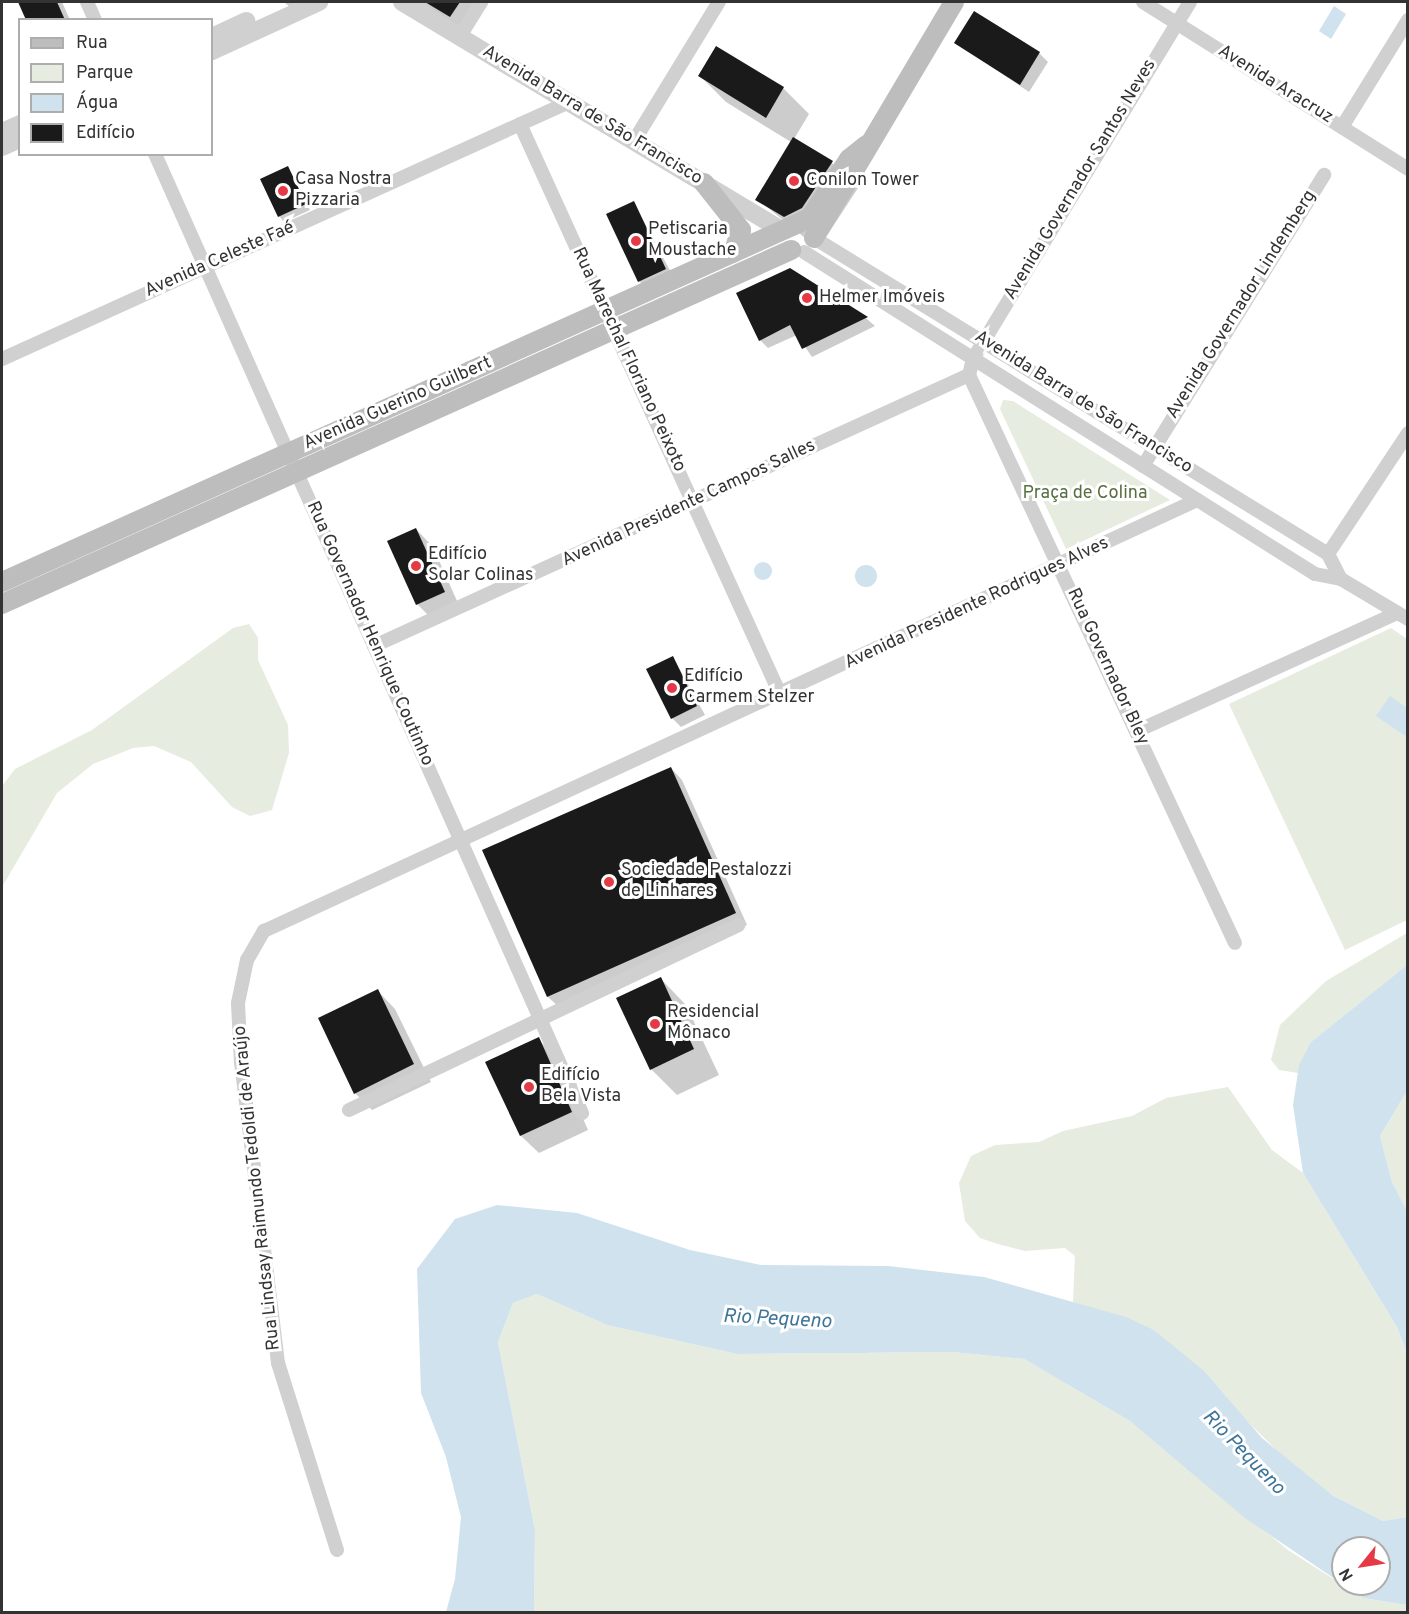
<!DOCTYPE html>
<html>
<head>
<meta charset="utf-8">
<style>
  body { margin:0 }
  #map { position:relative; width:1409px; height:1614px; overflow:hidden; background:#fff; font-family:Overpass,sans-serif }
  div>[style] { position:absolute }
  .green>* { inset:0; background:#e6ecdf }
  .water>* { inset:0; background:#cfe2ee }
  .round { border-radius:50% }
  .shadow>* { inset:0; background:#0003 }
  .building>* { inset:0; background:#1a1a1a }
  .minor>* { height:14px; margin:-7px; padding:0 7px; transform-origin:7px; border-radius:7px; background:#d0d0d0 }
  .tertiary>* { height:18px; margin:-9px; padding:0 9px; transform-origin:9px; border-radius:9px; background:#d0d0d0 }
  .secondary>* { height:20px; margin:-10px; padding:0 10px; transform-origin:10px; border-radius:10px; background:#bdbdbd }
  .dots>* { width:16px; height:16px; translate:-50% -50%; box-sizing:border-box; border:3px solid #fff; border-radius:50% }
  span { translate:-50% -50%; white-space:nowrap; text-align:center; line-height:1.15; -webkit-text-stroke:6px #fff; paint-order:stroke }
  .street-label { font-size:18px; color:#333 }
  .poi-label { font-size:18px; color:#333 }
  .left { translate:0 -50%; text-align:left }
  .park-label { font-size:18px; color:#56703f }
  .water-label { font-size:20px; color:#3f7597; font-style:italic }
  .frame { position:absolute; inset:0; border:3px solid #333; pointer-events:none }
  .legend { position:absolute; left:18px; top:18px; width:195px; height:138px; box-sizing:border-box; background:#fff; border:2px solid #adadad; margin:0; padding:8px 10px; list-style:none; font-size:18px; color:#333 }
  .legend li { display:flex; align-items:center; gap:12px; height:30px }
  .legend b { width:30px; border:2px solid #adadad }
  .north { position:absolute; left:1331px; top:1536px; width:60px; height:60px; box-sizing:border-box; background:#fff; border:2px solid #adadad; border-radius:50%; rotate:240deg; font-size:16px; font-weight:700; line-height:24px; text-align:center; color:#333 }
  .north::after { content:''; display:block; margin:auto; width:21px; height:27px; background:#e63946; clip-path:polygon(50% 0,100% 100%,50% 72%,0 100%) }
</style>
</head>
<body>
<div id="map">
  <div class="green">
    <i style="clip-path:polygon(1003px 400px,1013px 401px,1170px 500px,1066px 549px,1000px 409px)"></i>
    <i style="clip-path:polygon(249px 624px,258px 638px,258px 660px,288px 725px,289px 753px,272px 810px,250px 816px,232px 807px,191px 762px,154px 746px,133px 748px,93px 764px,57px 793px,2px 887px,2px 786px,15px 769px,92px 730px,233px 628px)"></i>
    <i style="clip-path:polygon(1391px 628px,1407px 639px,1407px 920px,1345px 950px,1229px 704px)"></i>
    <i style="clip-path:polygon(1407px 933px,1407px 965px,1311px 1042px,1298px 1073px,1279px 1070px,1271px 1060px,1280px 1025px,1326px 981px)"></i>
    <i style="clip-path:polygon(1228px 1087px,1272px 1150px,1303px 1173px,1397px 1327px,1407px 1353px,1407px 1517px,1383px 1521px,1332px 1495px,1293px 1466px,1154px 1330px,1073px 1302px,1075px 1256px,1065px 1248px,1025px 1251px,998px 1244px,980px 1238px,965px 1221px,959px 1183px,971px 1156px,995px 1145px,1039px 1142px,1063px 1131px,1132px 1116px,1166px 1098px)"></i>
    <i style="clip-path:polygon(1407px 1091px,1407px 1211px,1392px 1182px,1380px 1136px)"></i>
    <i style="clip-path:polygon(537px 1294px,607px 1325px,737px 1354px,952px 1352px,1024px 1359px,1130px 1421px,1288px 1550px,1363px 1598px,1407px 1605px,1407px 1612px,534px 1612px,535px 1530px,498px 1342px,513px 1303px)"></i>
  </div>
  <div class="water">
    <i style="clip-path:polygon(1334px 6px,1346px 14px,1331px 39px,1319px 31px)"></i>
    <i class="round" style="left:754px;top:562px;width:18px;height:18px"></i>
    <i class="round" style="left:855px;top:565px;width:22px;height:22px"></i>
    <i style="clip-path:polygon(1390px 696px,1407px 708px,1407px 737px,1376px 716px)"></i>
    <i style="clip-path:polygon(1407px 965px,1407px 1091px,1380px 1136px,1392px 1182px,1407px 1211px,1407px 1353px,1397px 1327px,1303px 1173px,1293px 1105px,1299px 1065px,1311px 1042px)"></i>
    <i style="clip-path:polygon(evenodd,497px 1205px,577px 1213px,690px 1250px,761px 1265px,888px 1266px,984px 1277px,1126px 1317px,1154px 1330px,1204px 1371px,1262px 1438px,1332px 1495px,1383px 1521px,1407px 1517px,1407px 1605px,1363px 1598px,1245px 1518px,1130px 1421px,1024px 1359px,952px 1352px,737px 1354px,607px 1325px,537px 1294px,513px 1303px,498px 1342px,535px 1530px,534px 1612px,446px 1612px,455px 1579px,461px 1517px,446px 1457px,421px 1393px,417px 1269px,455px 1219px,497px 1205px,1343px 1548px,1379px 1548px,1379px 1584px,1343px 1584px,1343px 1548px)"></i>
  </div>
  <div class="shadow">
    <i style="clip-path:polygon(20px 2px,62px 2px,70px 20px,28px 20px)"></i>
    <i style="clip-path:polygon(284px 2px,300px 2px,290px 7px)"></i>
    <i style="clip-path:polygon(419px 2px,484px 2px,466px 31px)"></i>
    <i style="clip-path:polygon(956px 43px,1039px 53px,1048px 62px,1029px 92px)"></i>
    <i style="clip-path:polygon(700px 76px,783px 88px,809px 114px,794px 139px,832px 163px,858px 188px,828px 234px,810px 242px,757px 199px,791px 142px,726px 102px)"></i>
    <i style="clip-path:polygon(288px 168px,310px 210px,284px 222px,279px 216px)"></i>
    <i style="clip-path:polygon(634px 203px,674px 278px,648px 290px,639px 281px)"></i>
    <i style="clip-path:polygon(790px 269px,867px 319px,875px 326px,812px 357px,797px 335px,768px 348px,760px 340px)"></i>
    <i style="clip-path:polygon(416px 529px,433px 547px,461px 610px,435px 622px,417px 604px)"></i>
    <i style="clip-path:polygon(673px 657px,705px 715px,681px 727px,672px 718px)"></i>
    <i style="clip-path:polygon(671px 768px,682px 780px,747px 925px,560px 1008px,548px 997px,484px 851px)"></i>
    <i style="clip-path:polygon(661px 979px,686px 1005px,719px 1075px,677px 1095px,651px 1069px)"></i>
    <i style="clip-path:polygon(378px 991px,395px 1009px,431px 1082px,372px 1110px,355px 1093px)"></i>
    <i style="clip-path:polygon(538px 1039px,556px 1057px,588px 1130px,539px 1153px,521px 1136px)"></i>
  </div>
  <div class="building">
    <i style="clip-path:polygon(18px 2px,57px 2px,65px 20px,26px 20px)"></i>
    <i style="clip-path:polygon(425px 2px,460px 2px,450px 17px)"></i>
    <i style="clip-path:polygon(974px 11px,1040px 52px,1020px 85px,954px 43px)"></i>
    <i style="clip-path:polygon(716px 46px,784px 87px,766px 118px,698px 76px)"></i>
    <i style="clip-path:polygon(793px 137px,833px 161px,802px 208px,784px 217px,755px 200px)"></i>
    <i style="clip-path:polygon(288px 166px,306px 204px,278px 217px,260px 179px)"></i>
    <i style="clip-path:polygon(634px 201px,666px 269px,638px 282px,606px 214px)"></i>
    <i style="clip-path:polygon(790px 268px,868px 317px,802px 349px,790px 325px,759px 341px,736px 293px)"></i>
    <i style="clip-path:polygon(416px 528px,445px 592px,416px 605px,387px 541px)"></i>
    <i style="clip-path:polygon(673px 656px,697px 706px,671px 719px,646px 669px)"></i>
    <i style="clip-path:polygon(671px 767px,736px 913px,547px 997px,482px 850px)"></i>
    <i style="clip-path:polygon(661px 977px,694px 1049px,650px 1070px,616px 998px)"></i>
    <i style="clip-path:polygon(378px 989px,414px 1064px,354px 1094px,318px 1018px)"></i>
    <i style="clip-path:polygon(539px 1037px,572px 1112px,520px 1136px,485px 1062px)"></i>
  </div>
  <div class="minor">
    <i style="left:87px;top:2px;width:20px;rotate:66deg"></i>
    <i style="left:1143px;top:2px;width:313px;rotate:32.2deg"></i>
    <i style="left:1190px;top:2px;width:418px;rotate:121.3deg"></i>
    <i style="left:973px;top:359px;width:16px;rotate:104deg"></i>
    <i style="left:969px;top:375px;width:627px;rotate:64.91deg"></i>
    <i style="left:460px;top:36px;width:40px;rotate:-58deg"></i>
    <i style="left:520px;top:124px;width:626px;rotate:65.48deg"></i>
    <i style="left:1342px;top:127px;width:126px;rotate:-58.3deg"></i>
    <i style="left:634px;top:141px;width:163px;rotate:-58.6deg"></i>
    <i style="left:155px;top:154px;width:1050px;rotate:66deg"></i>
    <i style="left:814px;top:238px;width:603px;rotate:31.58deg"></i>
    <i style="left:1328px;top:554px;width:28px;rotate:63deg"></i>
    <i style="left:804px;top:252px;width:604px;rotate:32.22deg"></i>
    <i style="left:1315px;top:574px;width:26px;rotate:11deg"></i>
    <i style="left:1341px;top:579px;width:78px;rotate:30.8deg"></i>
    <i style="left:2px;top:359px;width:623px;rotate:-24.38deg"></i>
    <i style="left:1143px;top:466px;width:343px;rotate:-58.1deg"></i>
    <i style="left:1328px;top:554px;width:145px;rotate:-56.5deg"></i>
    <i style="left:374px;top:646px;width:654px;rotate:-24.49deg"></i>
    <i style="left:1137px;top:731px;width:286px;rotate:-24.4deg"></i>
    <i style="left:349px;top:1110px;width:431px;rotate:-25.4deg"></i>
    <i style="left:337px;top:1550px;width:196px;rotate:-107.5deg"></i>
    <i style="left:278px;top:1363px;width:302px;rotate:-97deg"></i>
    <i style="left:241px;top:1063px;width:60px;rotate:-92.9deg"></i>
    <i style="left:238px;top:1003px;width:44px;rotate:-78.2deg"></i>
    <i style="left:247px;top:960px;width:34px;rotate:-60deg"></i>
    <i style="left:264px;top:931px;width:1028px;rotate:-24.79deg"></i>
  </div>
  <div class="tertiary">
    <i style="left:402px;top:2px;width:443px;rotate:31deg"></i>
    <i style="left:212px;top:37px;width:38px;rotate:-25deg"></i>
    <i style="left:212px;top:51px;width:118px;rotate:-24.6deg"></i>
    <i style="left:2px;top:132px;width:20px;rotate:-24deg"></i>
    <i style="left:2px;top:147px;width:20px;rotate:-24deg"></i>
  </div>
  <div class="secondary">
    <i style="left:704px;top:183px;width:60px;rotate:51.8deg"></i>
    <i style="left:741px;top:230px;width:24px;rotate:109deg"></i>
    <i style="left:814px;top:238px;width:274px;rotate:-59.3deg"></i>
    <i style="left:2px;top:582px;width:886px;rotate:-24.25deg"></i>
    <i style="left:810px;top:218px;width:71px;rotate:-56.5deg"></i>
    <i style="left:849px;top:159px;width:22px;rotate:-39deg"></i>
    <i style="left:2px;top:604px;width:865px;rotate:-24.16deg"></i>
  </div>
  <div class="dots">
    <i style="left:794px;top:181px;background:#e63946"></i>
    <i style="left:283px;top:191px;background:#e63946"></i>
    <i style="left:636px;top:241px;background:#e63946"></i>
    <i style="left:807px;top:298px;background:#e63946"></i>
    <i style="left:416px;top:566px;background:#e63946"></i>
    <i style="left:672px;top:688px;background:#e63946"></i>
    <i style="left:609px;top:882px;background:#e63946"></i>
    <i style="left:655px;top:1024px;background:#e63946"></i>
    <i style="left:529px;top:1087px;background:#e63946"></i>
  </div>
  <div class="street-label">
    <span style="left:1275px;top:85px;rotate:32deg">Avenida Aracruz</span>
    <span style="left:592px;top:116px;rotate:31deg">Avenida Barra de São Francisco</span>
    <span style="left:1081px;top:180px;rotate:-59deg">Avenida Governador Santos Neves</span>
    <span style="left:220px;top:260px;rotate:-24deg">Avenida Celeste Faé</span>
    <span style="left:1242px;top:305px;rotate:-58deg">Avenida Governador Lindemberg</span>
    <span style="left:628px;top:360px;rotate:65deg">Rua Marechal Floriano Peixoto</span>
    <span style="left:1083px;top:403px;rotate:32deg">Avenida Barra de São Francisco</span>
    <span style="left:398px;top:404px;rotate:-24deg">Avenida Guerino Guilbert</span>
    <span style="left:689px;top:504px;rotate:-25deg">Avenida Presidente Campos Salles</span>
    <span style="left:977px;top:604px;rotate:-25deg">Avenida Presidente Rodrigues Alves</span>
    <span style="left:369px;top:634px;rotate:66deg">Rua Governador Henrique Coutinho</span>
    <span style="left:1107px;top:667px;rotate:65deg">Rua Governador Bley</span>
    <span style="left:258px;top:1188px;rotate:-96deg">Rua Lindsay Raimundo Tedoldi de Araújo</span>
  </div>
  <div class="poi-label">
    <span class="left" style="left:295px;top:191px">Casa Nostra<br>Pizzaria</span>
    <span class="left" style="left:806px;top:181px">Conilon Tower</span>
    <span class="left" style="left:648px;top:241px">Petiscaria<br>Moustache</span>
    <span class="left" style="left:819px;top:298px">Helmer Imóveis</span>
    <span class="left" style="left:428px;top:566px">Edifício<br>Solar Colinas</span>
    <span class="left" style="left:684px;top:688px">Edifício<br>Carmem Stelzer</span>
    <span class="left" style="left:621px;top:882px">Sociedade Pestalozzi<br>de Linhares</span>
    <span class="left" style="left:667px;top:1024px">Residencial<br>Mônaco</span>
    <span class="left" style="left:541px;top:1087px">Edifício<br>Bela Vista</span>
  </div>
  <div class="park-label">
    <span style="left:1085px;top:494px">Praça de Colina</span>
  </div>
  <div class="water-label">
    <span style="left:777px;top:1320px;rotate:3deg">Rio Pequeno</span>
    <span style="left:1243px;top:1453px;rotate:46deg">Rio Pequeno</span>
  </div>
  <div class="frame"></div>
  <ul class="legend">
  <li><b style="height:8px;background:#bdbdbd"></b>Rua</li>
  <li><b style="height:16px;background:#e6ecdf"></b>Parque</li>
  <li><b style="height:16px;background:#cfe2ee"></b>Água</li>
  <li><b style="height:16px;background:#1a1a1a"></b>Edifício</li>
  </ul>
  <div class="north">N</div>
</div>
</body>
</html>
